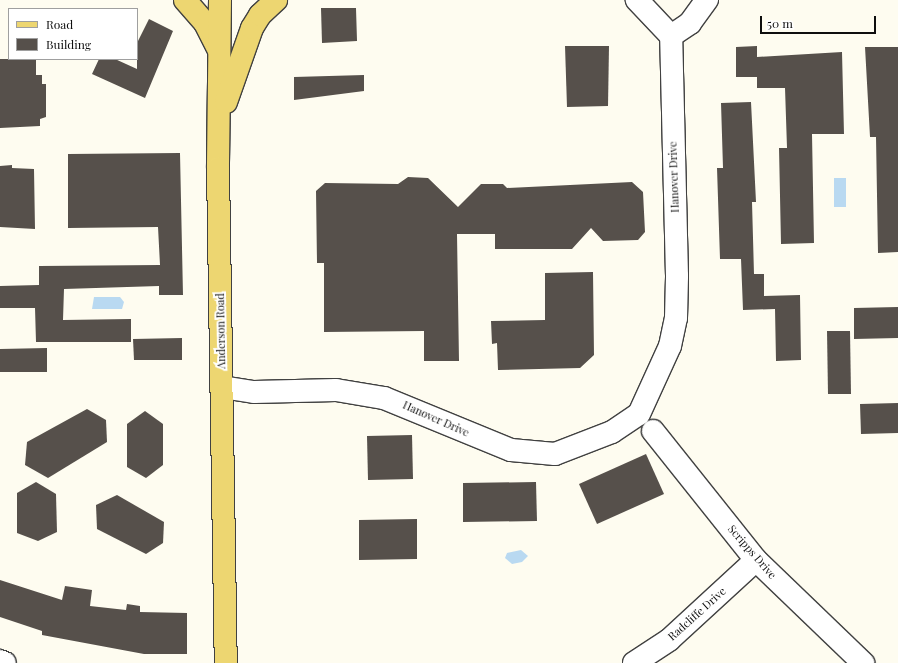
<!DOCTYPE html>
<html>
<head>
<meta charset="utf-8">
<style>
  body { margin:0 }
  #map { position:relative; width:898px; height:663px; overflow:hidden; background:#fefcf0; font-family:"Playfair Display",serif }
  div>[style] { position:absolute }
  .water>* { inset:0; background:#b9d9f1 }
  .building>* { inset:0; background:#56504b }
  .roads { filter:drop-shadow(1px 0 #414141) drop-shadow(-1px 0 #414141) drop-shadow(0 1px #414141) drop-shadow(0 -1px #414141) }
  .minor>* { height:22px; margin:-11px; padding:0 11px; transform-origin:11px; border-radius:11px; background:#fff }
  .major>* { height:22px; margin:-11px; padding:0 11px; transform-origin:11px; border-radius:11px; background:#edd671 }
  span { translate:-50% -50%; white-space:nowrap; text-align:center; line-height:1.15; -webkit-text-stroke:4px #fff; paint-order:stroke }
  .street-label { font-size:11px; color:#0e0e0e }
  .legend { position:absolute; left:8px; top:8px; width:130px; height:52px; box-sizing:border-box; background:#fff; border:1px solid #9f9f9f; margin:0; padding:5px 7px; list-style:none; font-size:12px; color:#0e0e0e }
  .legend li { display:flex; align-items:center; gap:8px; height:20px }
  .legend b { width:20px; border:1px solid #9f9f9f }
  .scale { position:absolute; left:760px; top:16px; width:116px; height:18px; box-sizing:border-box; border:2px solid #0e0e0e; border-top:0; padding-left:5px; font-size:12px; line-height:14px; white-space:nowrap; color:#0e0e0e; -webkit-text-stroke:3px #fff; paint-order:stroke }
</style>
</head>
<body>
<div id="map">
  <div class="water">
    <i style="clip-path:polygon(834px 178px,846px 178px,846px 207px,834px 207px)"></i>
    <i style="clip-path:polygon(94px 297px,120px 297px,124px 302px,122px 309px,92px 309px)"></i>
    <i style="clip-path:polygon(521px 550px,528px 556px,522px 562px,512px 564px,505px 558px,507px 553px)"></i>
  </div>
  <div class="building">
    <i style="clip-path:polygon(321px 8px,356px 8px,357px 41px,322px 43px)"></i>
    <i style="clip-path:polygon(149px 19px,173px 31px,145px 98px,92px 74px,99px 59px,115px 59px,137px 69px,137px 43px)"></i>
    <i style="clip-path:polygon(565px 46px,609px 46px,608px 106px,567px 107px)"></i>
    <i style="clip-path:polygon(757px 46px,757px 57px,842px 52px,844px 134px,812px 134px,814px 243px,781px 244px,779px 148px,787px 148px,785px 88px,757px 88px,757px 77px,736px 77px,736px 47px)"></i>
    <i style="clip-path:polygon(865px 47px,898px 47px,898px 252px,878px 253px,876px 137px,870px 137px)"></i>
    <i style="clip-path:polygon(0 59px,36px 59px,36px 75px,42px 75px,42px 84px,46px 84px,46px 117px,40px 119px,40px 126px,0 128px)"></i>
    <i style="clip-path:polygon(364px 75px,364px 91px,294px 100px,294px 77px)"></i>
    <i style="clip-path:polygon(751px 102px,756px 202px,752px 202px,754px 274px,764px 274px,764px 296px,800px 295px,801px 360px,776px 361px,775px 309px,743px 310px,741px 259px,720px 259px,717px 168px,723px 168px,721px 103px)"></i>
    <i style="clip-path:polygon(180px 153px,183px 295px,159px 295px,159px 286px,64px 289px,63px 320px,131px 319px,131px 342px,36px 342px,35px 308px,0 308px,0 286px,39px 285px,39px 266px,160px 265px,158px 227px,68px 228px,68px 154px)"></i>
    <i style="clip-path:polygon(12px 165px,12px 168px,34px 169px,35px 229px,0 227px,0 166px)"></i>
    <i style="clip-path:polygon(408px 177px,428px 178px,458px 207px,481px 184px,503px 184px,507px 188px,632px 182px,643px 192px,645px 232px,638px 240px,603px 241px,591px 228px,572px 249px,495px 249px,495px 234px,457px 234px,459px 361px,424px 361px,424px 331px,324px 332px,324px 263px,317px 263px,316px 191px,325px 183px,398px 184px)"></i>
    <i style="clip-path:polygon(593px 272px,594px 355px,580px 368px,498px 370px,497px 343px,492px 344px,491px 321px,545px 320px,545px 273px)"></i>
    <i style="clip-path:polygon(898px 307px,898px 338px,854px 339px,854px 308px)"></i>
    <i style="clip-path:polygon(827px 331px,850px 331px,851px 394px,828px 394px)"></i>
    <i style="clip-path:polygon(182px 338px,182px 360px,134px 360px,133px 339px)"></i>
    <i style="clip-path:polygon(47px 348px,47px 372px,0 372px,0 349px)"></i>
    <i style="clip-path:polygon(898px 403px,898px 433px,861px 434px,860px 404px)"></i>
    <i style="clip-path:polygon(87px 409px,106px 420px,107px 442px,48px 478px,25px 465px,27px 442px)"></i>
    <i style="clip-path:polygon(145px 411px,163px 424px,163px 465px,146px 478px,127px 467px,127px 424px)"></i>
    <i style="clip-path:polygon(412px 435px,413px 479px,368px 480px,367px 436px)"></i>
    <i style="clip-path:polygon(646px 454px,664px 494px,597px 524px,579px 484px)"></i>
    <i style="clip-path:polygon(36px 482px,56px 494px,57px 532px,38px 541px,17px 533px,17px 493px)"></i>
    <i style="clip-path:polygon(536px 482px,537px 521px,463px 522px,463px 483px)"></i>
    <i style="clip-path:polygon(117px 495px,164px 522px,163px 543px,146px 554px,97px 529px,96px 505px)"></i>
    <i style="clip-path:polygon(417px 519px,417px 559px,359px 560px,359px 520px)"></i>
    <i style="clip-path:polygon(0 580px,62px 600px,65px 586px,92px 590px,90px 606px,126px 610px,127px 604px,140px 606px,140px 612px,187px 613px,187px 654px,144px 654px,42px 635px,42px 631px,0 617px)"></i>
  </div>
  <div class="roads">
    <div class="minor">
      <i style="left:671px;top:36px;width:23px;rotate:-34deg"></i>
      <i style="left:690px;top:23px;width:29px;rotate:-54deg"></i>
      <i style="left:222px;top:387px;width:32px;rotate:9deg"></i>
      <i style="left:254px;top:392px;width:82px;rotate:-1.4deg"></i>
      <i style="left:336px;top:390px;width:49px;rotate:9.5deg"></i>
      <i style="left:384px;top:398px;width:137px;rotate:22.3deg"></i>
      <i style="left:511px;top:450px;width:44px;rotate:5.2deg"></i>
      <i style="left:555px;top:454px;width:61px;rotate:-21.1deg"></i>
      <i style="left:612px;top:432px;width:32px;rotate:-34deg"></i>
      <i style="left:639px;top:414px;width:75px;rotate:-65.5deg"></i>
      <i style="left:670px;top:346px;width:29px;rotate:-78deg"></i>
      <i style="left:676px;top:318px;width:42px;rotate:-88.6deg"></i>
      <i style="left:677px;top:276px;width:240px;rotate:-91.4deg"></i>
      <i style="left:671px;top:36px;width:50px;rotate:-133.4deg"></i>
      <i style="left:653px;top:431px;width:165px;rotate:51.4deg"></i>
      <i style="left:756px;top:560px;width:149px;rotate:43.9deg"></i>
      <i style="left:0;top:661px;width:5px;rotate:22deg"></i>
      <i style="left:634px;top:663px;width:42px;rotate:-33.3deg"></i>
      <i style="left:669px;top:640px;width:118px;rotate:-42.6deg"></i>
    </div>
    <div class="major">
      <i style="left:185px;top:0;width:30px;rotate:49deg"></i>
      <i style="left:205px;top:23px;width:28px;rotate:63deg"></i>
      <i style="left:220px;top:0;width:168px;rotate:90.7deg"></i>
      <i style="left:218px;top:168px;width:495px;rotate:89.1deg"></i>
      <i style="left:226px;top:102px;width:78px;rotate:-70.6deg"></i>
      <i style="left:252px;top:28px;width:15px;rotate:-58deg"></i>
      <i style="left:260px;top:15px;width:22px;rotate:-43deg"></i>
    </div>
  </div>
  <div class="street-label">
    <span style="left:674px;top:177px;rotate:-92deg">Hanover Drive</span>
    <span style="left:221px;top:331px;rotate:-91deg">Anderson Road</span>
    <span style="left:436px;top:419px;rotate:24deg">Hanover Drive</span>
    <span style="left:752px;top:552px;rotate:49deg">Scripps Drive</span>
    <span style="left:697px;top:614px;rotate:-42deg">Radcliffe Drive</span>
  </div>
  <ul class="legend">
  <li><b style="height:5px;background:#edd671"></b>Road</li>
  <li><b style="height:11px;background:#56504b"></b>Building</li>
  </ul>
  <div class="scale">50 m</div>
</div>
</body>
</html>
